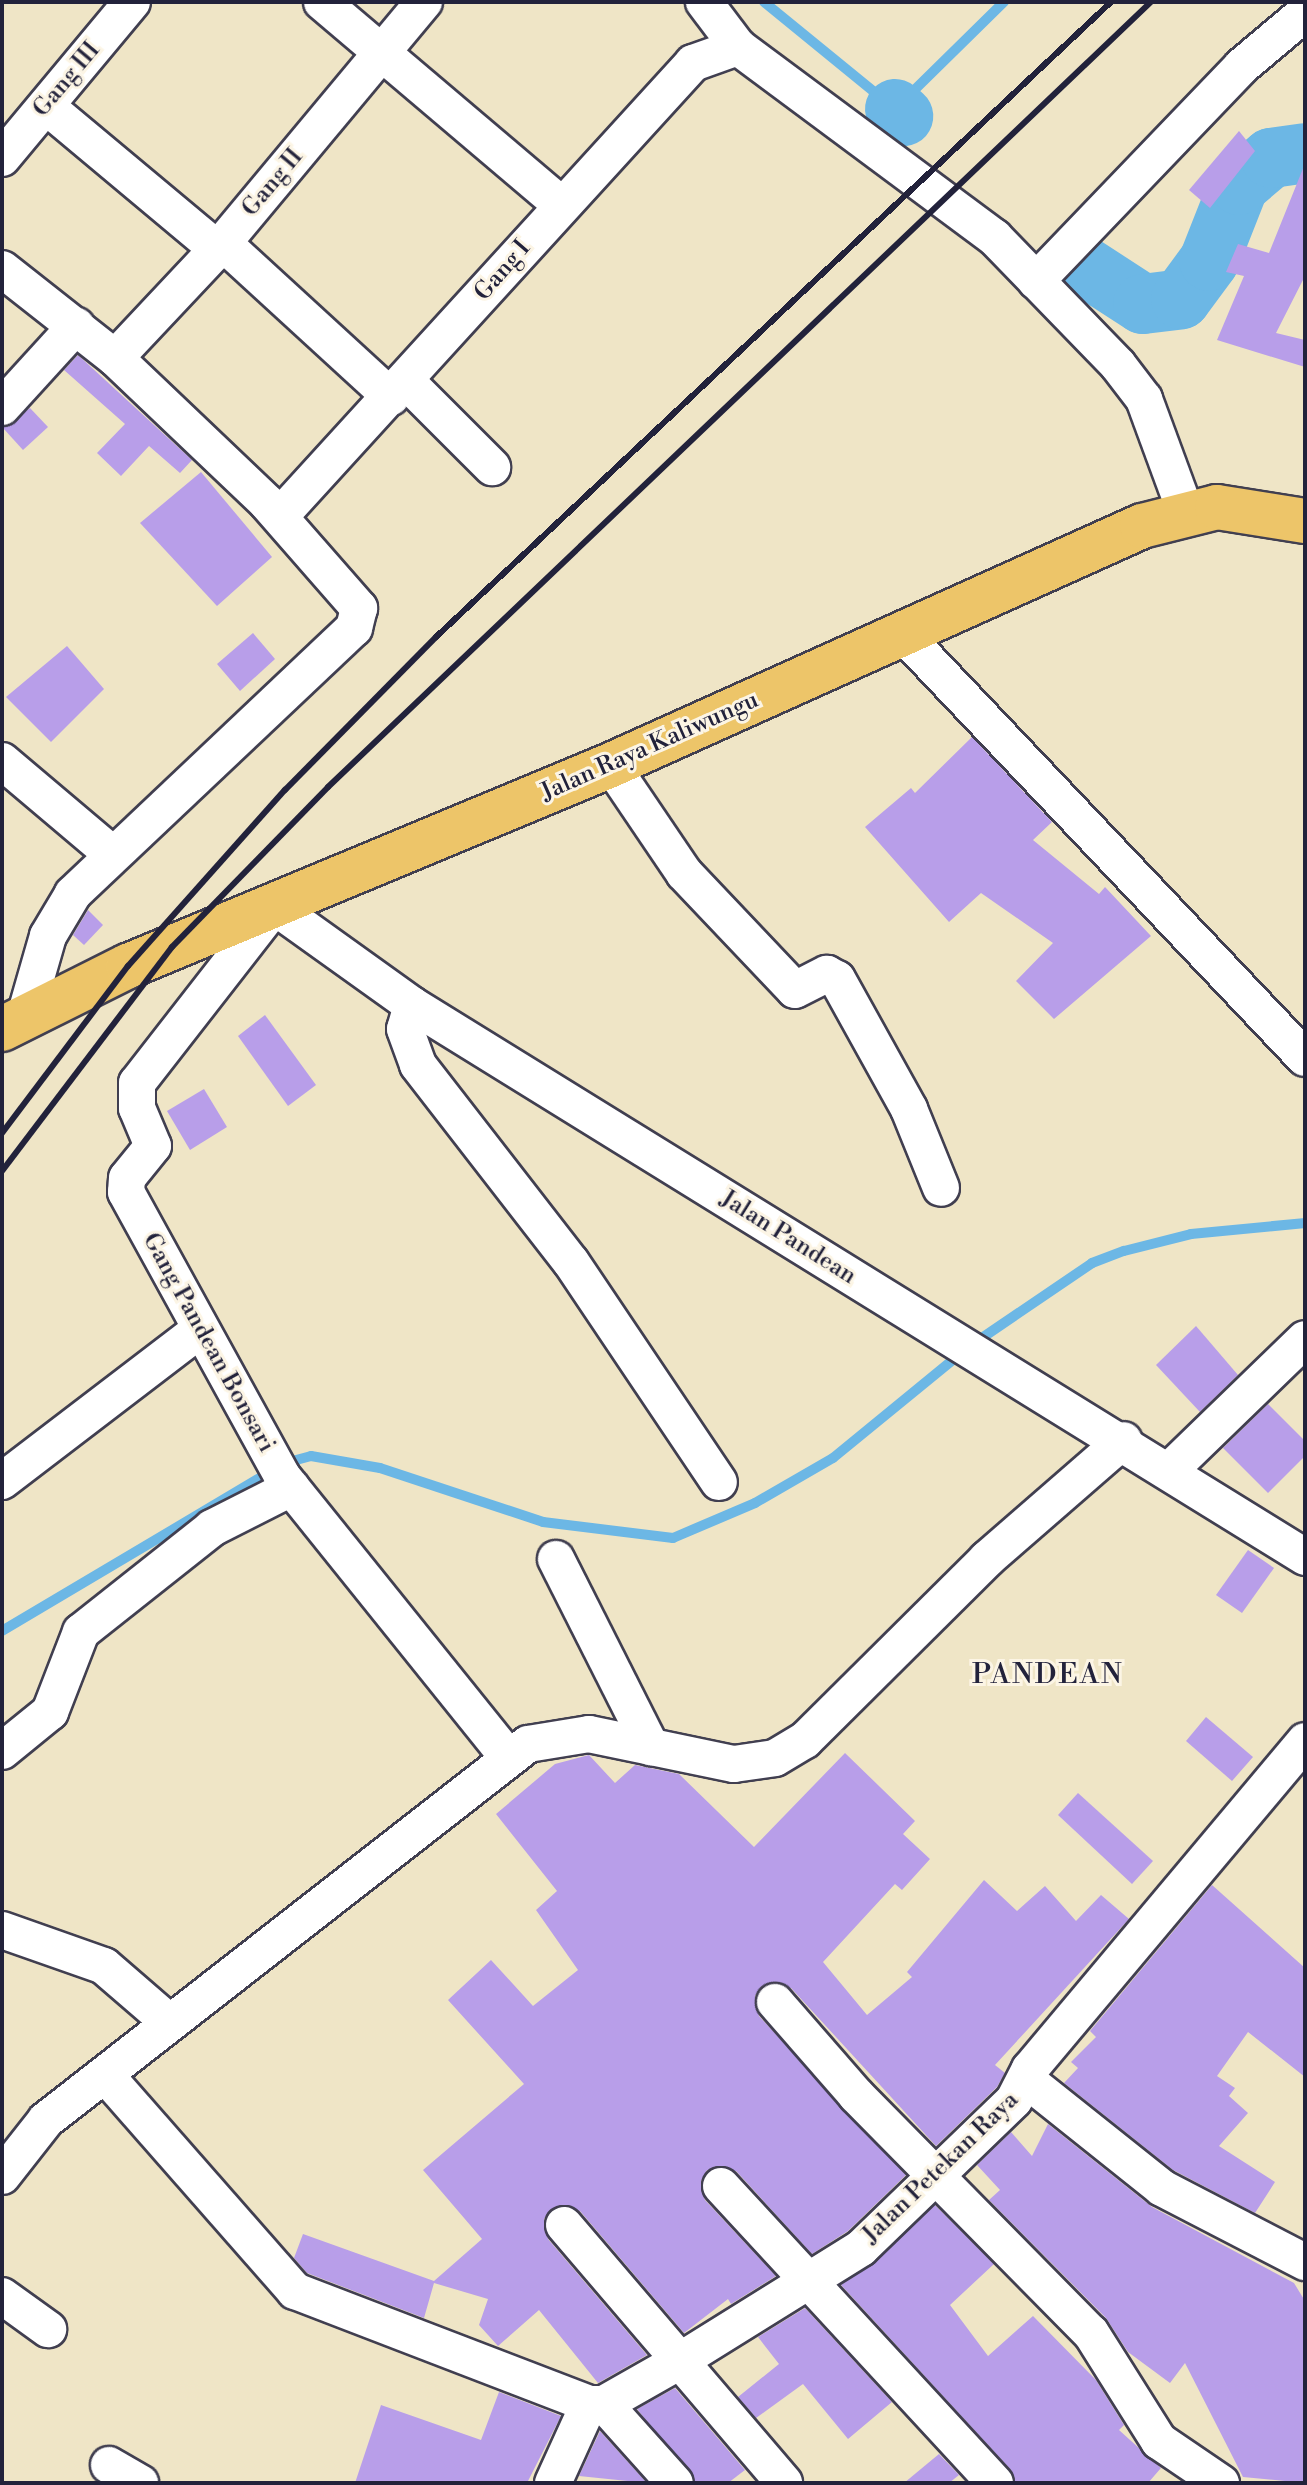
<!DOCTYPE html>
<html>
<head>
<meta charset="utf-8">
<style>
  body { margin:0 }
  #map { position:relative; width:1307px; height:2485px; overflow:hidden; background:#efe5c6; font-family:"Libre Bodoni",serif }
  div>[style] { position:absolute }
  .stream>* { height:10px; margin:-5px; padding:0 5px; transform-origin:5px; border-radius:5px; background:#6cb7e5 }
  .river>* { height:60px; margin:-30px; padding:0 30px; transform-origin:30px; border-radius:30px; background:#6cb7e5 }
  .building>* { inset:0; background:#b89ee9 }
  .roads { filter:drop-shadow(2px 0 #413f50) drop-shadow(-2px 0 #413f50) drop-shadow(0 2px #413f50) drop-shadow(0 -2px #413f50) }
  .minor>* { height:36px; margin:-18px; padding:0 18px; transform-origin:18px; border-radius:18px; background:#fff }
  .primary>* { height:44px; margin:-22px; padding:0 22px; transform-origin:22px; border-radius:22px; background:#edc569 }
  .rail>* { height:6px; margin:-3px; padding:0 3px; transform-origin:3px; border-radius:3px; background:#22223b }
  span { translate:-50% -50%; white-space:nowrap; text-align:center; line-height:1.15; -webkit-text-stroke:6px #fcf5e5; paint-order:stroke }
  .street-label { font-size:24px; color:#22223b }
  .quarter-label { font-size:28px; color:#22223b; letter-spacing:2px }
  .frame { position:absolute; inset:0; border:4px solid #22223b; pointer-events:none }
</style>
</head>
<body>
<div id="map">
  <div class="stream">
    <i style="left:764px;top:2px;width:169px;rotate:39.2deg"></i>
    <i style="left:895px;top:109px;width:153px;rotate:-44.5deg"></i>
    <i style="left:973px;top:1344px;width:144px;rotate:-34.2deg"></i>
    <i style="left:1092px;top:1263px;width:34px;rotate:-21deg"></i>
    <i style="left:1124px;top:1251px;width:69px;rotate:-14.2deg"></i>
    <i style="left:1191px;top:1234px;width:115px;rotate:-5.5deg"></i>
    <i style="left:2px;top:1631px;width:329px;rotate:-30.7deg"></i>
    <i style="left:285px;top:1463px;width:27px;rotate:-15deg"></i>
    <i style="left:311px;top:1456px;width:70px;rotate:9.9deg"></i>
    <i style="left:380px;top:1468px;width:172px;rotate:18.3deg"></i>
    <i style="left:543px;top:1522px;width:131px;rotate:7deg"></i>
    <i style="left:673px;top:1538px;width:89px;rotate:-23.1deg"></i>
    <i style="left:755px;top:1503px;width:90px;rotate:-30deg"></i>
    <i style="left:833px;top:1458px;width:164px;rotate:-39.3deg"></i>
  </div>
  <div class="river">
    <i style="left:895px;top:109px;width:11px;rotate:41deg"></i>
    <i style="left:1078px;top:262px;width:77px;rotate:32.9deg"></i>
    <i style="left:1143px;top:304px;width:38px;rotate:-7deg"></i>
    <i style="left:1181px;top:299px;width:47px;rotate:-53.6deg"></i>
    <i style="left:1209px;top:261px;width:82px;rotate:-68.5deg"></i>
    <i style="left:1239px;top:185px;width:42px;rotate:-40.2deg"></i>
    <i style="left:1271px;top:158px;width:34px;rotate:-8deg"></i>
  </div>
  <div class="building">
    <i style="clip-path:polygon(1239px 131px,1255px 151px,1210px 208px,1189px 190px)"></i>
    <i style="clip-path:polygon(1304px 166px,1305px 276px,1276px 333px,1305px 340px,1305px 367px,1217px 340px,1244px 276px,1226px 272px,1238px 244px,1269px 253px)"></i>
    <i style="clip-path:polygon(78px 355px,192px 460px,180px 473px,149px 446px,121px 476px,97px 453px,125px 424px,64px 370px)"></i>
    <i style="clip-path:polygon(30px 408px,48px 427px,23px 450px,3px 428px)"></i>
    <i style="clip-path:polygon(201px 472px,272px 557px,217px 606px,140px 523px)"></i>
    <i style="clip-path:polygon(253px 633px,275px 659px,240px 691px,217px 664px)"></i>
    <i style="clip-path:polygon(67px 646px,104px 689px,51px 742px,6px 697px)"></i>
    <i style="clip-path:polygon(972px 737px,1052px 822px,1033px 840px,1099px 894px,1105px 887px,1151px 936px,1054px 1019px,1016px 981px,1053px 943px,981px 893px,949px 922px,865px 827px,911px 788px,915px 793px)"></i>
    <i style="clip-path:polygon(88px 910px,103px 925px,84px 945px,73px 935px)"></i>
    <i style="clip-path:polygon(265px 1015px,316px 1085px,288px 1106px,238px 1036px)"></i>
    <i style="clip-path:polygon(204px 1089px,227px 1127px,190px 1150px,167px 1111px)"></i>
    <i style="clip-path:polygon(1196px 1326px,1238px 1375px,1200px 1412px,1156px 1365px)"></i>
    <i style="clip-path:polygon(1268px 1404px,1305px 1441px,1305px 1456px,1268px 1493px,1223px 1448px)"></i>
    <i style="clip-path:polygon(1248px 1550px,1274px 1568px,1242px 1613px,1216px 1595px)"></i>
    <i style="clip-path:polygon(1206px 1717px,1253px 1757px,1232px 1781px,1186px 1741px)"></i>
    <i style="clip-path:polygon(845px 1753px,915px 1821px,903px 1834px,930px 1859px,902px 1890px,895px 1884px,823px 1962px,867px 2015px,912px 1977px,907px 1972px,984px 1880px,1017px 1911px,1045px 1886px,1076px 1921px,1101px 1895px,1129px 1919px,995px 2065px,1005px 2073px,997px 2087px,936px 2146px,791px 1988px,762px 1986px,755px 1996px,759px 2016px,906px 2175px,848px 2231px,812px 2254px,736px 2171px,707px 2170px,701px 2181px,705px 2200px,776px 2276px,731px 2304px,728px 2299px,684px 2333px,580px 2211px,551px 2209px,544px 2219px,548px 2239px,647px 2355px,598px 2383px,539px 2310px,498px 2346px,479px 2325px,488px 2299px,434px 2283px,424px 2318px,307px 2273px,294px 2258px,303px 2234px,434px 2281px,482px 2239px,423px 2170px,524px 2084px,448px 2000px,491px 1960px,533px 2006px,578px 1970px,536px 1910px,557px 1891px,496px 1814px,555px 1764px,589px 1755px,615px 1783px,635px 1765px,679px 1774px,754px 1847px)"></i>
    <i style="clip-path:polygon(1078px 1793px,1153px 1861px,1132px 1884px,1058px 1815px)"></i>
    <i style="clip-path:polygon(1212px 1885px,1305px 1968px,1305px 2077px,1248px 2032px,1217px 2076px,1235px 2088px,1229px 2096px,1248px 2113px,1219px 2146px,1275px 2182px,1255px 2213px,1173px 2170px,1064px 2083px,1078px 2068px,1071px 2062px,1096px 2037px,1090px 2031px)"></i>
    <i style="clip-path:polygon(1048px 2124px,1152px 2207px,1294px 2283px,1305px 2301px,1305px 2483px,1243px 2477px,1185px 2363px,1170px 2383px,1128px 2352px,1106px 2318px,989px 2200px,1000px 2190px,977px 2165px,1011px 2132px,1032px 2156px)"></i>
    <i style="clip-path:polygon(935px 2205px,994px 2264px,950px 2305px,988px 2356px,1033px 2316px,1096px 2380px,1124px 2425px,1119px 2430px,1161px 2468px,1148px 2483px,1015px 2483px,1010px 2469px,841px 2285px)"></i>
    <i style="clip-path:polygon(805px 2308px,892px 2402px,848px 2439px,803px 2384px,756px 2418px,738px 2397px,779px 2364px,758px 2337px)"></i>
    <i style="clip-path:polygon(675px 2388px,745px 2470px,728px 2483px,695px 2483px,637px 2409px)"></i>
    <i style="clip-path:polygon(499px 2392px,561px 2416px,527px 2483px,355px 2483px,381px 2405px,481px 2440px)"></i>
    <i style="clip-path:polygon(600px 2431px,647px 2483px,579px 2476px)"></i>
    <i style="clip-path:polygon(939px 2454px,959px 2475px,949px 2483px,904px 2483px)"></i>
  </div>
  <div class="roads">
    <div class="minor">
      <i style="left:322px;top:2px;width:314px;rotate:40.3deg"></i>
      <i style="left:704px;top:2px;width:56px;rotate:52.9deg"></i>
      <i style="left:738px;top:47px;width:319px;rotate:36.6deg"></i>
      <i style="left:994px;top:237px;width:178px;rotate:45.9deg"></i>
      <i style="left:1118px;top:365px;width:43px;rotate:52.6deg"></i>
      <i style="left:1144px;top:399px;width:121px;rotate:69.8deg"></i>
      <i style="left:46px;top:106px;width:222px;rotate:39.9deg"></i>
      <i style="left:2px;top:158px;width:203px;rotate:-50.2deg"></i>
      <i style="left:223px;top:243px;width:228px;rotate:42.5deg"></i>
      <i style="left:2px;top:269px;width:144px;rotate:38.2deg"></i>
      <i style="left:115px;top:358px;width:210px;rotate:43.6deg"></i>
      <i style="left:267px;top:503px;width:140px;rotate:48.8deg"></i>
      <i style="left:359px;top:608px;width:21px;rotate:104deg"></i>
      <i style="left:354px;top:628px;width:387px;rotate:136.6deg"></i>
      <i style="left:73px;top:894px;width:49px;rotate:120.8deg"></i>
      <i style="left:48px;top:936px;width:83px;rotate:106deg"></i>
      <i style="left:1036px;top:281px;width:298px;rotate:-46.2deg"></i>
      <i style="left:1242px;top:66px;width:82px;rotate:-40.1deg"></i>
      <i style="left:115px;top:358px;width:158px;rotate:-46.8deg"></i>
      <i style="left:223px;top:243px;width:314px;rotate:-50.2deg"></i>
      <i style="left:406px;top:381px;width:122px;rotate:45deg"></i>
      <i style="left:2px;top:407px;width:110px;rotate:-47.6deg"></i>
      <i style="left:280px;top:516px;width:613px;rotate:-47.64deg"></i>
      <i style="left:693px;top:63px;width:48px;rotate:-19.6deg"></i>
      <i style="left:903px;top:634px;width:584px;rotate:46.53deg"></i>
      <i style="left:2px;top:761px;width:144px;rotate:40.2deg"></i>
      <i style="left:611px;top:765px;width:130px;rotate:55.9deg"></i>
      <i style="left:684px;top:873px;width:161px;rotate:46.5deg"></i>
      <i style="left:795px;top:990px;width:36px;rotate:-27deg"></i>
      <i style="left:827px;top:974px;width:11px;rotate:27deg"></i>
      <i style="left:837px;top:979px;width:149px;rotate:61deg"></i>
      <i style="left:909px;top:1109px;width:85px;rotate:67.9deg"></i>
      <i style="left:278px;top:909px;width:165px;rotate:35.6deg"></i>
      <i style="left:412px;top:1005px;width:1050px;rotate:31.72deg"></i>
      <i style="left:271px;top:911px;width:218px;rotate:127.9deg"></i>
      <i style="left:137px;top:1083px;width:25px;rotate:90deg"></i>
      <i style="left:137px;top:1108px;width:41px;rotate:67.2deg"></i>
      <i style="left:153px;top:1146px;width:41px;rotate:129.1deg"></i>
      <i style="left:127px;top:1178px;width:14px;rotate:94deg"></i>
      <i style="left:126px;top:1192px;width:324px;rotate:61.2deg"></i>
      <i style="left:282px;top:1476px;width:361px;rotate:51.2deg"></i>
      <i style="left:412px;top:1005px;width:25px;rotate:106deg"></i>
      <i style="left:405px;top:1029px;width:38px;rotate:70deg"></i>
      <i style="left:418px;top:1065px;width:249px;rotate:52.2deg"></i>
      <i style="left:571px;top:1262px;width:265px;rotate:56.1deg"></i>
      <i style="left:1172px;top:1468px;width:185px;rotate:-44.1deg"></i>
      <i style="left:2px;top:1481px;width:247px;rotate:-37.4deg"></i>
      <i style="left:556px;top:1559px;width:211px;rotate:63.2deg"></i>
      <i style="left:2px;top:1751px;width:62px;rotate:-39.1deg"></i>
      <i style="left:50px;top:1712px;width:86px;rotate:-68.8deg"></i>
      <i style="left:81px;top:1632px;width:167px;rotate:-38.4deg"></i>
      <i style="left:212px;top:1528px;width:89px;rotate:-26.9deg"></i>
      <i style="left:2px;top:1930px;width:108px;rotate:19.4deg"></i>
      <i style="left:104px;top:1966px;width:87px;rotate:40.8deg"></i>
      <i style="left:775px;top:2002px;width:123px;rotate:48.9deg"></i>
      <i style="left:856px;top:2095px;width:334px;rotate:45.4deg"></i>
      <i style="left:1091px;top:2333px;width:128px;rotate:57.8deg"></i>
      <i style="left:1159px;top:2441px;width:75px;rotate:34.1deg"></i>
      <i style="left:107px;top:2077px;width:285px;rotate:48.7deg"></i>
      <i style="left:295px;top:2291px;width:315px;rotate:21deg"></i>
      <i style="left:1028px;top:2081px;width:171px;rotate:38.6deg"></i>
      <i style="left:1162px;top:2188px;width:161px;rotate:27.4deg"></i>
      <i style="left:2px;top:2176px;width:71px;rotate:-51.8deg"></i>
      <i style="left:46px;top:2120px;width:611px;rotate:-37.96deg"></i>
      <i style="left:528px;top:1744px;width:62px;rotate:-9.3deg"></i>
      <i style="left:589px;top:1734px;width:148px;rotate:11.7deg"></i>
      <i style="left:734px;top:1764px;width:41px;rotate:-8.3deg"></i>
      <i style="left:775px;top:1758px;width:35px;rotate:-31deg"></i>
      <i style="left:805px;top:1740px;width:257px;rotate:-44.8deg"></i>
      <i style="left:987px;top:1559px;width:181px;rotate:-41deg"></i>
      <i style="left:721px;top:2186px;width:404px;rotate:47.3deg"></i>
      <i style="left:564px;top:2225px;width:339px;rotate:49.5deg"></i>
      <i style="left:2px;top:2296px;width:57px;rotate:35.7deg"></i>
      <i style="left:604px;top:2404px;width:106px;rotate:48.1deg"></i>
      <i style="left:109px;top:2465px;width:36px;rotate:30deg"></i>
      <i style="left:553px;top:2483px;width:87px;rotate:-65.5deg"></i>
      <i style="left:589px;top:2404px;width:15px"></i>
      <i style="left:604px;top:2404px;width:85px;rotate:-29.6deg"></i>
      <i style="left:678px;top:2362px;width:216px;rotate:-31.9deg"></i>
      <i style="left:861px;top:2248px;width:213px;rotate:-44deg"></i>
      <i style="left:1014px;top:2100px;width:35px;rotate:-63deg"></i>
      <i style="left:1030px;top:2069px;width:428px;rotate:-50deg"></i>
    </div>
    <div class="primary">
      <i style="left:2px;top:1029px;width:141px;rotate:-26.6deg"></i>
      <i style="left:128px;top:966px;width:523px;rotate:-22.59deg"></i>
      <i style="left:611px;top:765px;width:582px;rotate:-24.23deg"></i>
      <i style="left:1142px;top:526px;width:77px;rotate:-14.2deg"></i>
      <i style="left:1217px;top:507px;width:89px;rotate:9deg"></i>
    </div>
  </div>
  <div class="rail">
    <i style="left:2px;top:1133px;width:209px;rotate:-53deg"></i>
    <i style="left:128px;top:966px;width:236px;rotate:-48.3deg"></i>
    <i style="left:285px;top:790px;width:215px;rotate:-45.4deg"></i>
    <i style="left:436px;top:637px;width:927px;rotate:-43.25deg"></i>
    <i style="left:2px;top:1171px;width:281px;rotate:-52.8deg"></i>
    <i style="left:172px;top:947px;width:223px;rotate:-45.7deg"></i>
    <i style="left:328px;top:787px;width:1137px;rotate:-43.65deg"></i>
  </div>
  <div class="street-label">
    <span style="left:67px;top:80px;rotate:-50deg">Gang III</span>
    <span style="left:273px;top:183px;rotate:-50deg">Gang II</span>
    <span style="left:503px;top:271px;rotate:-49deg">Gang I</span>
    <span style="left:650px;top:747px;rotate:-24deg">Jalan Raya Kaliwungu</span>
    <span style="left:788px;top:1238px;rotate:32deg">Jalan Pandean</span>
    <span style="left:208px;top:1343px;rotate:61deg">Gang Pandean Bonsari</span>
    <span style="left:941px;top:2168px;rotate:-44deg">Jalan Petekan Raya</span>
  </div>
  <div class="quarter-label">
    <span style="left:1048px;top:1675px">PANDEAN</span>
  </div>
  <div class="frame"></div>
</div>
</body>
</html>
